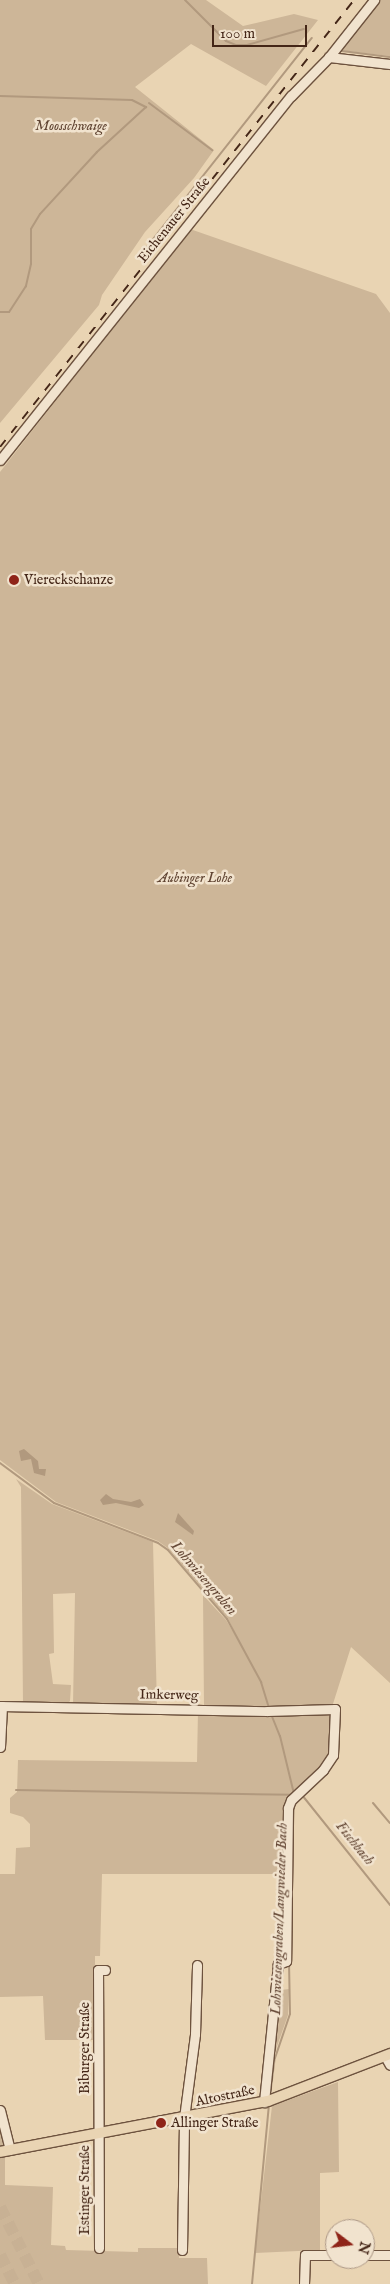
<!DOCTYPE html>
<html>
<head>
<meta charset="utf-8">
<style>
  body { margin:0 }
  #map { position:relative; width:390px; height:2284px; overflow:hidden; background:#e9d4b3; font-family:"IM FELL English",serif }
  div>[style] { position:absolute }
  .green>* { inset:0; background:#cdb698 }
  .water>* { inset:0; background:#b1997e }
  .stream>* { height:2px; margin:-1px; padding:0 1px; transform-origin:1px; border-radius:1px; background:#b1997e }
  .highway-tunnel>* { height:12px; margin-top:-6px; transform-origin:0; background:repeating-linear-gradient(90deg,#c8b194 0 12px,transparent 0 18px) }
  .roads { filter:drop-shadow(1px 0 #6d523e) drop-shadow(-1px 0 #6d523e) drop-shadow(0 1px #6d523e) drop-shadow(0 -1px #6d523e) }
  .minor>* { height:9px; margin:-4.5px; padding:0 4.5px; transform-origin:4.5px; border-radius:4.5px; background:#f1e3ce }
  .major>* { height:10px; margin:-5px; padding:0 5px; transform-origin:5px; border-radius:5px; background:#e9d4b3 }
  .rail>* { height:2px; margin-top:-1px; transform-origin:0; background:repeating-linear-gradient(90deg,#442617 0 9px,transparent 0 18px) }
  .dots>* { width:14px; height:14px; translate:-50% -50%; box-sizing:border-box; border:2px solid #f1e3ce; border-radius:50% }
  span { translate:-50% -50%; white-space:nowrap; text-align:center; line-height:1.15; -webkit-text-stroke:5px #f1e3ce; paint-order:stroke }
  .park-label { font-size:14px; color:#5f4331; font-style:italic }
  .street-label { font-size:14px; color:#442617 }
  .poi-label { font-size:14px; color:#442617 }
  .left { translate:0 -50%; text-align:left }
  .water-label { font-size:15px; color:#654836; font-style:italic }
  .north { position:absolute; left:325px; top:2219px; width:50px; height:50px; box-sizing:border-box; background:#f1e3ce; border:1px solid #ac9785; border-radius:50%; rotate:105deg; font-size:14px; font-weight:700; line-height:20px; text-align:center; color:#442617 }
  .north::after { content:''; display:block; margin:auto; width:18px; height:22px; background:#8f2418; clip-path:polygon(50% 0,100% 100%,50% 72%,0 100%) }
  .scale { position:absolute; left:212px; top:25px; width:95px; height:22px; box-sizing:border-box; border:2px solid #442617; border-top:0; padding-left:6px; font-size:15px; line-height:18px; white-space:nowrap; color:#442617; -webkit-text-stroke:4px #f1e3ce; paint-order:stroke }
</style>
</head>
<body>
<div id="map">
  <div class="green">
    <i style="clip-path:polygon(0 0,206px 0,243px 26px,294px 14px,318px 20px,266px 86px,191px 44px,135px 87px,214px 150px,194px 178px,145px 232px,102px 295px,99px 305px,0 423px)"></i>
    <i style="clip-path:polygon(380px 0,390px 0,390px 56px,339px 50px)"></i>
    <i style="clip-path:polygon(190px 229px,376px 294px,390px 313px,390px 1683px,351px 1647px,332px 1707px,204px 1707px,203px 1595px,226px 1620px,240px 1643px,228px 1619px,169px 1549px,158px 1541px,56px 1502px,0 1460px,0 472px)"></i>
    <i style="clip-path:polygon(16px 1479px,52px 1504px,153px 1542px,157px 1707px,73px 1705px,75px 1593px,53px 1594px,54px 1653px,49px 1654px,53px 1684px,71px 1685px,70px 1701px,66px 1705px,23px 1704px,21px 1487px)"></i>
    <i style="clip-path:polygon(198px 1711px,332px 1713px,335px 1733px,327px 1761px,285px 1801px,282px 1874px,102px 1874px,100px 1956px,95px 1956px,95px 2040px,45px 2040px,43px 1996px,0 1997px,0 1874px,15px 1874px,16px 1848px,30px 1847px,30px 1824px,23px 1817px,10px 1813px,10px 1798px,17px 1792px,18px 1760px,197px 1762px)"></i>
    <i style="clip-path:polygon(289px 1989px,288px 2015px,274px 2055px,281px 1990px)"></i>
    <i style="clip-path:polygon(338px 2082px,339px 2172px,320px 2173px,320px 2250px,255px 2253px,272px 2106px)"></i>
    <i style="clip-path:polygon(0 2123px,5px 2145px,5px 2185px,53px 2187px,51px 2245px,65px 2246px,66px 2250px,138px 2252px,138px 2248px,179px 2248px,179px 2258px,207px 2258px,208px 2284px,0 2284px)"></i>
  </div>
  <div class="water">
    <i style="clip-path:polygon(24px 1449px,38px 1461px,39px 1469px,46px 1469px,45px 1476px,34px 1473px,31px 1459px,21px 1461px,19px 1451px)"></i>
    <i style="clip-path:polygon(106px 1494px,113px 1499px,131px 1502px,140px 1499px,144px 1505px,139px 1508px,116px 1503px,103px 1505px,100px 1500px)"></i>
    <i style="clip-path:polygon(178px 1513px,194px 1531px,193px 1535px,175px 1522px)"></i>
  </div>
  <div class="stream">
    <i style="left:185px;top:0;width:58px;rotate:45deg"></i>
    <i style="left:226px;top:41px;width:11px;rotate:22deg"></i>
    <i style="left:236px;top:45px;width:11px"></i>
    <i style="left:247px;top:45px;width:59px;rotate:-15.7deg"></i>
    <i style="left:342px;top:51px;width:48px;rotate:7.1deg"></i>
    <i style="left:0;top:96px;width:132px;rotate:1.7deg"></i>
    <i style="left:132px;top:100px;width:16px;rotate:27deg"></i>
    <i style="left:146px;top:107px;width:67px;rotate:137.4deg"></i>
    <i style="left:97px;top:152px;width:84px;rotate:132.6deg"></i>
    <i style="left:40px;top:214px;width:17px;rotate:121deg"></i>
    <i style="left:31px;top:229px;width:35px;rotate:90deg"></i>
    <i style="left:31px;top:264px;width:23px;rotate:103deg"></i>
    <i style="left:26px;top:286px;width:31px;rotate:123deg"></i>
    <i style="left:9px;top:312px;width:9px;rotate:180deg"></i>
    <i style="left:149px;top:103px;width:79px;rotate:36.7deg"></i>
    <i style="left:142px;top:253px;width:274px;rotate:-51.7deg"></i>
    <i style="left:0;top:1463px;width:67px;rotate:36.5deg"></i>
    <i style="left:54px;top:1503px;width:111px;rotate:21deg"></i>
    <i style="left:158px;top:1543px;width:12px;rotate:35deg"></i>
    <i style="left:168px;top:1550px;width:91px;rotate:49.5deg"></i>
    <i style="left:227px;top:1619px;width:72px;rotate:61.6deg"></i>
    <i style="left:261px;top:1682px;width:27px;rotate:73deg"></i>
    <i style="left:271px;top:1714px;width:24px;rotate:68deg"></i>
    <i style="left:280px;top:1736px;width:60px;rotate:76.4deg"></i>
    <i style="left:16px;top:1790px;width:275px;rotate:1deg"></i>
    <i style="left:302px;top:1795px;width:141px;rotate:51.3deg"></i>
    <i style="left:373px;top:1803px;width:26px;rotate:50deg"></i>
    <i style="left:292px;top:1849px;width:45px;rotate:-87.5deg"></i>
    <i style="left:270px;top:2096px;width:38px;rotate:-83deg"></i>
    <i style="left:275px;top:2058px;width:46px;rotate:-71.2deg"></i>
    <i style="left:290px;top:2014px;width:51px;rotate:-91.1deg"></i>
    <i style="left:252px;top:2284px;width:180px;rotate:-84.6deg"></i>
  </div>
  <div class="highway-tunnel">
    <i style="left:0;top:2207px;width:86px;rotate:63.1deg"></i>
    <i style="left:0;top:2255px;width:33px;rotate:63deg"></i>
  </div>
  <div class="roads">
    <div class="minor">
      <i style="left:329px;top:57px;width:61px;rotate:6.5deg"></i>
      <i style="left:0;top:460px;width:466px;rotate:-51.4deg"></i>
      <i style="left:291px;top:96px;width:54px;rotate:-45.7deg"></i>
      <i style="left:329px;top:57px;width:73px;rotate:-51.7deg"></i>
      <i style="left:0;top:1706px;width:267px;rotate:1.1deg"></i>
      <i style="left:267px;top:1711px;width:68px;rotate:-1.7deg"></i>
      <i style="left:335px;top:1709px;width:46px;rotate:92.5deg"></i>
      <i style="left:333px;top:1755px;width:18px;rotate:124deg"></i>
      <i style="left:323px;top:1770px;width:44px;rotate:136.8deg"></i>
      <i style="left:291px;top:1800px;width:9px;rotate:111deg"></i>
      <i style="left:288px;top:1808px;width:153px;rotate:90.7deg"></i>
      <i style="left:286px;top:1961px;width:9px;rotate:159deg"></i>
      <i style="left:278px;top:1964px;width:139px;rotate:95.8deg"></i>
      <i style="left:0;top:1747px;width:41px;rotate:-87.2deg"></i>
      <i style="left:385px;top:2056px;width:10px;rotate:61deg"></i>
      <i style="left:0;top:2110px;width:41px;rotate:76deg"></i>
      <i style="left:99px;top:2248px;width:278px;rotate:-90.2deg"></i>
      <i style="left:98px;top:1970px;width:7px"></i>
      <i style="left:182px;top:2250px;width:132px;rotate:-89.1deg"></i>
      <i style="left:184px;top:2118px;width:85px;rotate:-82.5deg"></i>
      <i style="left:195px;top:2034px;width:69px;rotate:-88.3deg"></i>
      <i style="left:365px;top:2255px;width:25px"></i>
      <i style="left:304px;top:2284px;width:29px;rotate:-88deg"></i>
      <i style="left:305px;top:2255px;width:30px"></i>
    </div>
    <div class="major">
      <i style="left:0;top:2152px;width:273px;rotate:-10.8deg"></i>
      <i style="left:268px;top:2101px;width:131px;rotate:-21.1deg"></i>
    </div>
  </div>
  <div class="rail">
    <i style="left:0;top:447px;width:570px;rotate:-51.62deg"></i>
  </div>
  <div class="dots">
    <i style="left:14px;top:580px;background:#8f2418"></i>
    <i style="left:161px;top:2123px;background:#8f2418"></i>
  </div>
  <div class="park-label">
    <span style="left:71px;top:126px">Moosschwaige</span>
    <span style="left:195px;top:878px">Aubinger Lohe</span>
  </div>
  <div class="street-label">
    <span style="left:174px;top:220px;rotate:-51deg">Eichenauer Straße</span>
    <span style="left:169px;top:1695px;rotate:1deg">Imkerweg</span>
    <span style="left:85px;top:2048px;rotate:-90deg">Biburger Straße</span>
    <span style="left:225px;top:2096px;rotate:-12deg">Altostraße</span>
    <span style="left:85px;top:2190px;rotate:-90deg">Estinger Straße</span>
  </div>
  <div class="poi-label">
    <span class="left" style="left:24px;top:580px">Viereckschanze</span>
    <span class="left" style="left:171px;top:2123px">Allinger Straße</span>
  </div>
  <div class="water-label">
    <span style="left:204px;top:1578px;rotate:49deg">Lohwiesengraben</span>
    <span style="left:355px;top:1843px;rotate:51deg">Fischbach</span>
    <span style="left:279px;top:1919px;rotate:-88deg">Lohwiesengraben/Langwieder Bach</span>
  </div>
  <div class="north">N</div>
  <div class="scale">100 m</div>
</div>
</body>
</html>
